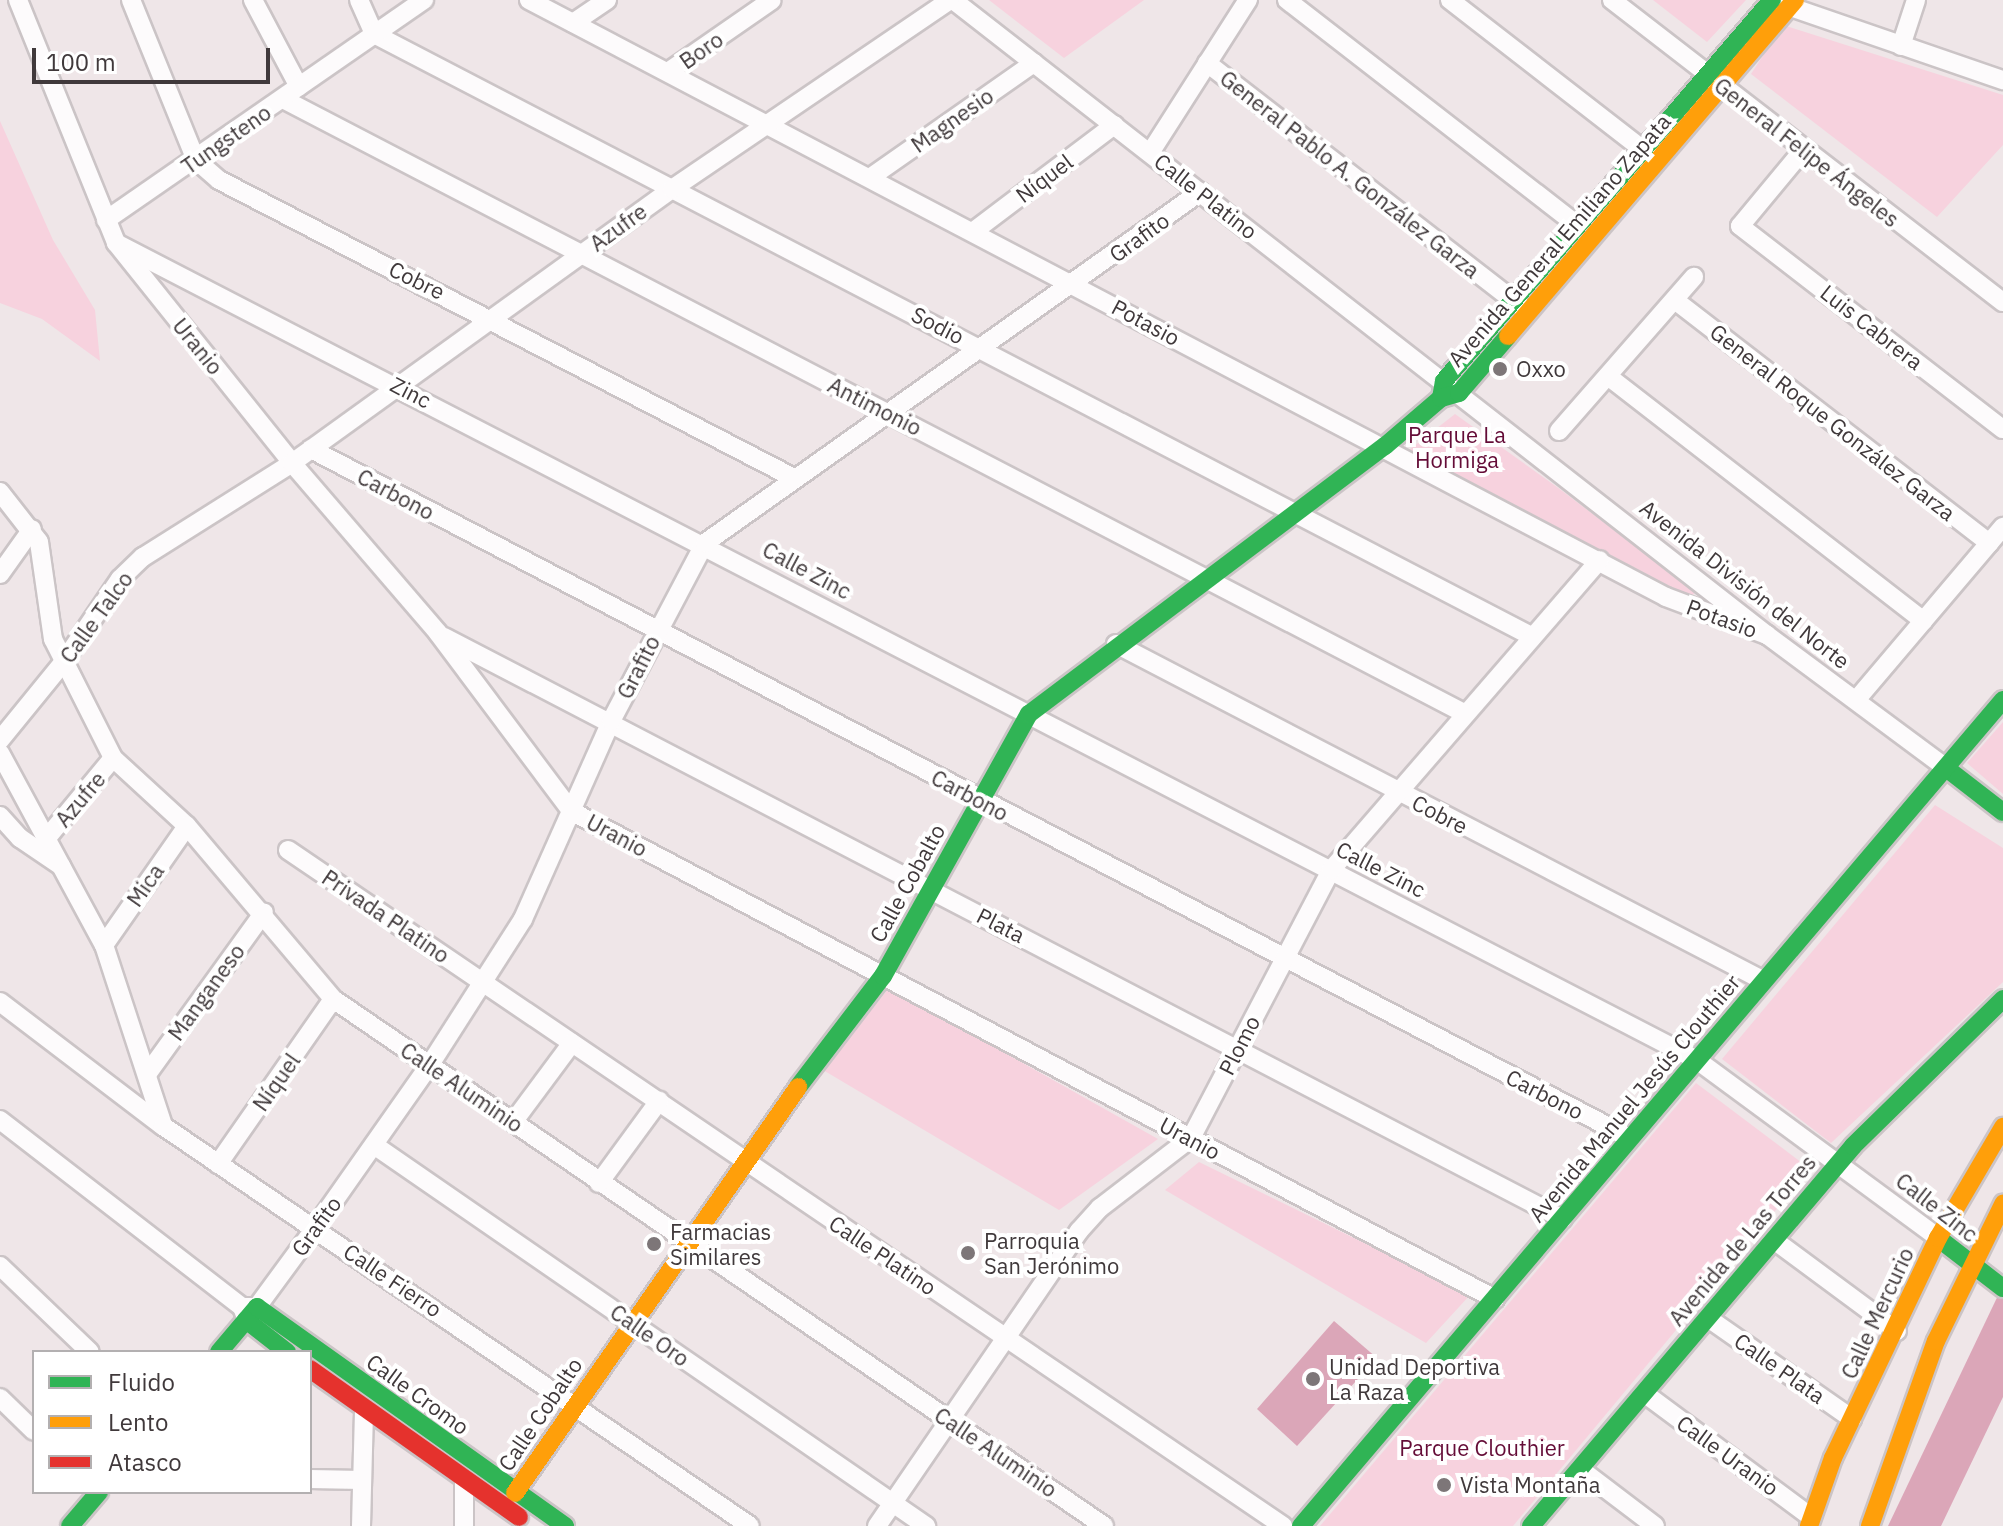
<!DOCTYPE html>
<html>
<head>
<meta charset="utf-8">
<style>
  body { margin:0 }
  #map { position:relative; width:2003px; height:1526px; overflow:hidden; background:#efe6e8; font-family:"IBM Plex Sans",sans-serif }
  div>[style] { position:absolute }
  .green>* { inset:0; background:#f7d2de }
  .water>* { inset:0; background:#dba6b8 }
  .roads { filter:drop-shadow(2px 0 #cbc4c6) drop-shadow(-2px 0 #cbc4c6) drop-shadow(0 2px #cbc4c6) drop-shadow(0 -2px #cbc4c6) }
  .street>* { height:18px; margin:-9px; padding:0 9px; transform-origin:9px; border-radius:9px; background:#fdfbfc }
  .fast>* { height:18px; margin:-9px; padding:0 9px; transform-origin:9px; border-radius:9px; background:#30b455 }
  .slow>* { height:18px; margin:-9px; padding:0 9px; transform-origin:9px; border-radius:9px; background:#ff9f0a }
  .jam>* { height:18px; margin:-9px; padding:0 9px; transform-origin:9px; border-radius:9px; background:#e5322d }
  .dots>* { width:22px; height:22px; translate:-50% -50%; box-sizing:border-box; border:4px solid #fff; border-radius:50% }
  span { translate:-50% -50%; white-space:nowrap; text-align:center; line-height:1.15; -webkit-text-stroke:8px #fff; paint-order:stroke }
  .street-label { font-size:22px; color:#40393b }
  .poi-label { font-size:22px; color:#40393b }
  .left { translate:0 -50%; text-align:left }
  .park-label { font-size:22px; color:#640c37 }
  .legend { position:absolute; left:32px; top:1350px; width:280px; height:144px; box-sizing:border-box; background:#fff; border:2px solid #b3b0b1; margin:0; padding:10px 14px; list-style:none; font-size:24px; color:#40393b }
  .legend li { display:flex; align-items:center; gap:16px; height:40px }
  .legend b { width:40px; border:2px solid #b3b0b1 }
  .scale { position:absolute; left:32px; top:48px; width:238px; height:36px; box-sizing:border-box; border:4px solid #40393b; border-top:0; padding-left:10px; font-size:24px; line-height:28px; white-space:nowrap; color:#40393b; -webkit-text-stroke:6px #fff; paint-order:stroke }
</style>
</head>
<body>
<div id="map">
  <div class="green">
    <i style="clip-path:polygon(989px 0,1144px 0,1064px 58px)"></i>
    <i style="clip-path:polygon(1653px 0,1746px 0,1707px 42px)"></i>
    <i style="clip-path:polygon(1783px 25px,2003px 95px,2003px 145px,1937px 217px,1751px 74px)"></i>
    <i style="clip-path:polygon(0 121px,53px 240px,95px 310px,100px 361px,42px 319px,0 303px)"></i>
    <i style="clip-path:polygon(1455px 414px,1557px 487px,1696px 592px,1690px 597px,1409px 450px)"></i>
    <i style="clip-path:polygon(2003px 722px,2003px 794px,1967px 763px)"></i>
    <i style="clip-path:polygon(1935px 805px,2003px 848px,2003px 982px,1831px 1143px,1722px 1059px)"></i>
    <i style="clip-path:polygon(889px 988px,1158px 1139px,1059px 1210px,823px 1070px)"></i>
    <i style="clip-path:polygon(1696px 1083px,1810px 1169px,1513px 1526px,1320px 1526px)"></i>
    <i style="clip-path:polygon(1199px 1162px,1470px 1295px,1426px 1343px,1165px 1190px)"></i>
  </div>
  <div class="water">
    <i style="clip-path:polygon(2003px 1285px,2003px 1397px,1941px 1526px,1888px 1526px)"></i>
    <i style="clip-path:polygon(1334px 1321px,1377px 1358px,1297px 1446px,1257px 1409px)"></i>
  </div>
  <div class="roads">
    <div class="street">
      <i style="left:18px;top:0;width:262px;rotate:68deg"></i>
      <i style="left:116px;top:243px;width:282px;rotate:51.3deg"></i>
      <i style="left:292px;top:463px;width:224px;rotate:49.3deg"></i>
      <i style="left:438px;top:633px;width:222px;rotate:53.2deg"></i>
      <i style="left:571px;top:811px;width:1045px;rotate:27.84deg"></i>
      <i style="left:131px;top:0;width:173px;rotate:67.9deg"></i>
      <i style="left:196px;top:160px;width:30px;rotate:41deg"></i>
      <i style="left:219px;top:180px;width:648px;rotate:27.4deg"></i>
      <i style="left:253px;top:0;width:98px;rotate:62.1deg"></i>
      <i style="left:359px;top:0;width:37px;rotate:66deg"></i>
      <i style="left:374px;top:34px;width:1306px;rotate:27.49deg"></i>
      <i style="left:529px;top:0;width:1284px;rotate:27.7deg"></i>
      <i style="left:1666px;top:597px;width:108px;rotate:20.6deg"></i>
      <i style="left:953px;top:0;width:1032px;rotate:37.96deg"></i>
      <i style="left:1767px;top:635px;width:223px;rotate:36.6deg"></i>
      <i style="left:1287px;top:0;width:368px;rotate:37.8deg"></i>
      <i style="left:1450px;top:0;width:253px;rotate:37.8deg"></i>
      <i style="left:1612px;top:0;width:494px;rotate:37.7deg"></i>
      <i style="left:1779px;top:3px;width:237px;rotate:19deg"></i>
      <i style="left:573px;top:23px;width:41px;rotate:-34.1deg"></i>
      <i style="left:1901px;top:46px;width:48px;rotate:-71.9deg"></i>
      <i style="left:1207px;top:63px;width:398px;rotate:37.8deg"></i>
      <i style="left:668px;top:72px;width:126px;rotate:-34.7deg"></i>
      <i style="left:283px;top:99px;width:1333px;rotate:27.47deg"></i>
      <i style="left:1804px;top:149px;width:100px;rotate:129.7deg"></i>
      <i style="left:1740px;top:226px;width:332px;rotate:37.7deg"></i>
      <i style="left:1150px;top:153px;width:182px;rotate:-57.4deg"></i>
      <i style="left:871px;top:177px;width:199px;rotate:-35deg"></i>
      <i style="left:106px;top:220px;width:387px;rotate:-34.7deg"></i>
      <i style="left:974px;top:231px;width:176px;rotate:-37.1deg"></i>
      <i style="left:116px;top:243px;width:1780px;rotate:27.33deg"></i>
      <i style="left:1697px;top:1060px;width:300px;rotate:36.4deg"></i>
      <i style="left:1676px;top:301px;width:396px;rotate:37.7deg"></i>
      <i style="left:1609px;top:377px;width:398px;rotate:37.8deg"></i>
      <i style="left:1559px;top:431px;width:205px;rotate:-48.8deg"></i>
      <i style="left:311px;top:449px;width:1488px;rotate:27.58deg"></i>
      <i style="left:0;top:492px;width:63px;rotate:52deg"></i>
      <i style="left:39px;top:542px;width:98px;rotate:81.8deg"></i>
      <i style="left:53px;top:639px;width:133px;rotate:63.2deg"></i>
      <i style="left:113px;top:758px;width:100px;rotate:42.6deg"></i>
      <i style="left:187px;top:826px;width:226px;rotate:49.8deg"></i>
      <i style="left:333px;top:999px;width:934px;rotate:34.35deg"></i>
      <i style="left:0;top:574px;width:55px;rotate:-54.6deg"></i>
      <i style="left:444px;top:637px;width:1261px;rotate:27.48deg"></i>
      <i style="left:1116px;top:644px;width:730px;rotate:27.48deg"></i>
      <i style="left:1857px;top:699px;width:226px;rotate:-49.7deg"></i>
      <i style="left:0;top:740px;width:98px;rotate:-50.8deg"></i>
      <i style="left:62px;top:664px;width:103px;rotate:-55.7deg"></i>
      <i style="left:120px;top:579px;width:32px;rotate:-44deg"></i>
      <i style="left:143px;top:557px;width:176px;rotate:-32.2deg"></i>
      <i style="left:292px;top:463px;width:468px;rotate:-35.8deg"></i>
      <i style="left:672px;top:189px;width:336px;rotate:-34.2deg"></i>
      <i style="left:0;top:753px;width:218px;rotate:61.6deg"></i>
      <i style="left:104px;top:945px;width:190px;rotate:71.9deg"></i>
      <i style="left:0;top:816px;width:30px;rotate:48deg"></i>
      <i style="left:20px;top:838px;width:50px;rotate:34.3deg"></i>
      <i style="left:46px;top:839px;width:105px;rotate:-50.4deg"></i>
      <i style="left:288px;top:850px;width:1203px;rotate:34.19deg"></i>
      <i style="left:104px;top:945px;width:145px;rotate:-55.1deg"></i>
      <i style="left:0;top:1002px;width:205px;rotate:37.3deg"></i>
      <i style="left:163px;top:1126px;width:710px;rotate:34.27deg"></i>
      <i style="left:148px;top:1073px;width:198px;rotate:-54.2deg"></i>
      <i style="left:0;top:1120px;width:306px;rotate:37.7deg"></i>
      <i style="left:242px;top:1307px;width:12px;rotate:70deg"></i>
      <i style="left:514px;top:1121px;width:97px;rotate:-53.4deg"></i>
      <i style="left:374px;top:1145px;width:671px;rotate:34.61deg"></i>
      <i style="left:218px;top:1164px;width:201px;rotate:-55.1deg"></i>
      <i style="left:599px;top:1183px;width:102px;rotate:-53.8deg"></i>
      <i style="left:1774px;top:1240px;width:153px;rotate:36.5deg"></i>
      <i style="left:0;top:1266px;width:124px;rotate:43.7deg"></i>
      <i style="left:245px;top:1307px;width:12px"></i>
      <i style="left:257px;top:1307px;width:98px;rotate:-53.7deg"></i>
      <i style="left:315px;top:1228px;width:198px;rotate:-54.9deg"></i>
      <i style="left:429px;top:1066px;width:174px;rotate:-57.4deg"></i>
      <i style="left:523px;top:919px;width:217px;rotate:-66deg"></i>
      <i style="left:611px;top:721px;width:201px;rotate:-62.2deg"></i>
      <i style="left:705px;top:543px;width:607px;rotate:-35.34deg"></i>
      <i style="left:1708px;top:1318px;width:176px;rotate:35deg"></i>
      <i style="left:1644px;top:1393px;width:208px;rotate:36.6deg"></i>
      <i style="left:0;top:1398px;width:47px;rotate:44.1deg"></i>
      <i style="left:1580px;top:1469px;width:94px;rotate:37.2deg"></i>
      <i style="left:310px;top:1479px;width:52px;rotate:1.1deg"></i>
      <i style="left:361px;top:1526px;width:117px;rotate:-88.5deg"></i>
      <i style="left:464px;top:1526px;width:46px;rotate:-90deg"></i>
      <i style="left:877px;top:1526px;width:358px;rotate:-55.6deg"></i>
      <i style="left:1079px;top:1231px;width:31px;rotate:-48deg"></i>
      <i style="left:1100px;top:1208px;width:115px;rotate:-37.6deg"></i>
      <i style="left:1191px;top:1138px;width:302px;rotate:-62.4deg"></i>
      <i style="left:1331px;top:870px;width:410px;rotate:-49.1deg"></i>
    </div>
    <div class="fast">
      <i style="left:1441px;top:398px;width:17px;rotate:-80deg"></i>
      <i style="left:1444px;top:381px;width:503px;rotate:-49.28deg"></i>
      <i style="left:1946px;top:768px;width:72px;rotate:37.7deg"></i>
      <i style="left:798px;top:1087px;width:140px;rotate:-52.6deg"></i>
      <i style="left:883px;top:976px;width:300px;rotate:-60.9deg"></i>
      <i style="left:1029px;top:714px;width:446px;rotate:-37deg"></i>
      <i style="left:1385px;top:446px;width:74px;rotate:-40.6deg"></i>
      <i style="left:1441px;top:398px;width:19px;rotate:-16deg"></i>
      <i style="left:1459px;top:393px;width:75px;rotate:-49.3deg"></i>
      <i style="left:1938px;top:1238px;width:82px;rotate:37.6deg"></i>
      <i style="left:246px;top:1320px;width:52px;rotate:38deg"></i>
      <i style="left:219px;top:1352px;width:59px;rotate:-49.8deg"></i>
      <i style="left:257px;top:1307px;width:378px;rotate:35.4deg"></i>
      <i style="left:70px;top:1526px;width:45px;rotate:-49.5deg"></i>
      <i style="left:1301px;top:1526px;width:1084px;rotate:-49.64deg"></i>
      <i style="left:1531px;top:1526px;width:498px;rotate:-49.7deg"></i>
      <i style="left:1853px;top:1146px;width:210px;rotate:-44.4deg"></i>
    </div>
    <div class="slow">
      <i style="left:1508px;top:336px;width:442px;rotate:-49.5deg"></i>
      <i style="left:515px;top:1493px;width:495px;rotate:-55.1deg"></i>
      <i style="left:1809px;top:1526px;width:72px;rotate:-70.6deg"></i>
      <i style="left:1833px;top:1458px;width:244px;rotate:-64.5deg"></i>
      <i style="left:1938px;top:1238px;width:129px;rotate:-59.6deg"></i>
      <i style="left:1870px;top:1526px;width:196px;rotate:-70.4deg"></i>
      <i style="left:1936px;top:1341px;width:153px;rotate:-63.9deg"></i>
    </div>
    <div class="jam">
      <i style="left:310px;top:1369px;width:256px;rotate:35.3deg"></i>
    </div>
  </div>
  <div class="dots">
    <i style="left:1500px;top:369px;background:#7d7678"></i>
    <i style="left:654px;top:1244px;background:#7d7678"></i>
    <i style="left:968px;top:1253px;background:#7d7678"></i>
    <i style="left:1313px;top:1379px;background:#7d7678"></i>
    <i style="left:1444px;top:1485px;background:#7d7678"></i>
  </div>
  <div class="street-label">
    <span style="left:701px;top:50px;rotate:-35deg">Boro</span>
    <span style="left:952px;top:120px;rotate:-35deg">Magnesio</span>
    <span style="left:226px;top:139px;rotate:-35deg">Tungsteno</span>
    <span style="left:1807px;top:152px;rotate:38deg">General Felipe Ángeles</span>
    <span style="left:1350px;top:174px;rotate:38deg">General Pablo A. González Garza</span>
    <span style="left:1044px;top:178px;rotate:-37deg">Níquel</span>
    <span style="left:1206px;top:196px;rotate:38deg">Calle Platino</span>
    <span style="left:618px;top:227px;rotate:-36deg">Azufre</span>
    <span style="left:1139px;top:237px;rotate:-36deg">Grafito</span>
    <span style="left:1559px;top:240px;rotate:-49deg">Avenida General Emiliano Zapata</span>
    <span style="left:417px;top:280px;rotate:26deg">Cobre</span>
    <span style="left:1146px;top:322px;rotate:28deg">Potasio</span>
    <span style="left:938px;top:325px;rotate:27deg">Sodio</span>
    <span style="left:1872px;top:327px;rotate:38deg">Luis Cabrera</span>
    <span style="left:198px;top:346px;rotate:51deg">Uranio</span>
    <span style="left:411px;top:392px;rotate:27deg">Zinc</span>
    <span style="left:875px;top:406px;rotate:27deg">Antimonio</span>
    <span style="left:1833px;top:422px;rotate:38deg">General Roque González Garza</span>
    <span style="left:396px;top:494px;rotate:28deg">Carbono</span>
    <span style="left:807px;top:570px;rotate:28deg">Calle Zinc</span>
    <span style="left:1745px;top:584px;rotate:38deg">Avenida División del Norte</span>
    <span style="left:96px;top:617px;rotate:-54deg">Calle Talco</span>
    <span style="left:1722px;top:618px;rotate:20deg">Potasio</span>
    <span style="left:638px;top:667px;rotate:-63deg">Grafito</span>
    <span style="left:970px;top:795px;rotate:28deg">Carbono</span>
    <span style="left:80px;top:799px;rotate:-50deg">Azufre</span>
    <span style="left:1440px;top:814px;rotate:27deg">Cobre</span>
    <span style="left:617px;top:835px;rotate:28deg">Uranio</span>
    <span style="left:1381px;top:869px;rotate:27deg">Calle Zinc</span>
    <span style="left:907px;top:883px;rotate:-61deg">Calle Cobalto</span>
    <span style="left:145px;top:885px;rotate:-55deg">Mica</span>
    <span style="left:386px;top:916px;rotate:34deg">Privada Platino</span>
    <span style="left:1001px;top:925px;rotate:27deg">Plata</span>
    <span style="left:206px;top:992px;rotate:-54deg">Manganeso</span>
    <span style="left:1239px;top:1045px;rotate:-63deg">Plomo</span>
    <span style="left:276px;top:1082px;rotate:-55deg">Níquel</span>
    <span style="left:462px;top:1087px;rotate:34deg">Calle Aluminio</span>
    <span style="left:1545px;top:1094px;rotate:27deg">Carbono</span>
    <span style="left:1634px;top:1098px;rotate:-50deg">Avenida Manuel Jesús Clouthier</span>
    <span style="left:1190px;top:1138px;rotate:28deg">Uranio</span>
    <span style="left:1937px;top:1207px;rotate:38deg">Calle Zinc</span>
    <span style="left:316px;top:1226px;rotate:-54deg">Grafito</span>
    <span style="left:1742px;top:1240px;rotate:-50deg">Avenida de Las Torres</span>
    <span style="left:883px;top:1255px;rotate:34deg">Calle Platino</span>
    <span style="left:393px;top:1280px;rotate:34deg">Calle Fierro</span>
    <span style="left:1877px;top:1313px;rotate:-65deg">Calle Mercurio</span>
    <span style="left:650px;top:1335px;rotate:35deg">Calle Oro</span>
    <span style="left:1780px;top:1368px;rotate:35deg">Calle Plata</span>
    <span style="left:418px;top:1394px;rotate:36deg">Calle Cromo</span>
    <span style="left:540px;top:1414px;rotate:-56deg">Calle Cobalto</span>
    <span style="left:996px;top:1452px;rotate:34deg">Calle Aluminio</span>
    <span style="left:1728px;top:1455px;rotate:36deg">Calle Uranio</span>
  </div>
  <div class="poi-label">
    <span class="left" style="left:1516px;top:369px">Oxxo</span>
    <span class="left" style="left:670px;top:1244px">Farmacias<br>Similares</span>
    <span class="left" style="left:984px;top:1253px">Parroquia<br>San Jerónimo</span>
    <span class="left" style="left:1329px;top:1379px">Unidad Deportiva<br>La Raza</span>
    <span class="left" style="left:1460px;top:1485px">Vista Montaña</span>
  </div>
  <div class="park-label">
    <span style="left:1457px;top:447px">Parque La<br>Hormiga</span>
    <span style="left:1482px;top:1448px">Parque Clouthier</span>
  </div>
  <ul class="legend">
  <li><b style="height:10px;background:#30b455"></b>Fluido</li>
  <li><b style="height:10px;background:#ff9f0a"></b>Lento</li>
  <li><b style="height:10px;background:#e5322d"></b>Atasco</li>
  </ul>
  <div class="scale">100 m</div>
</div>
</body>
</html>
